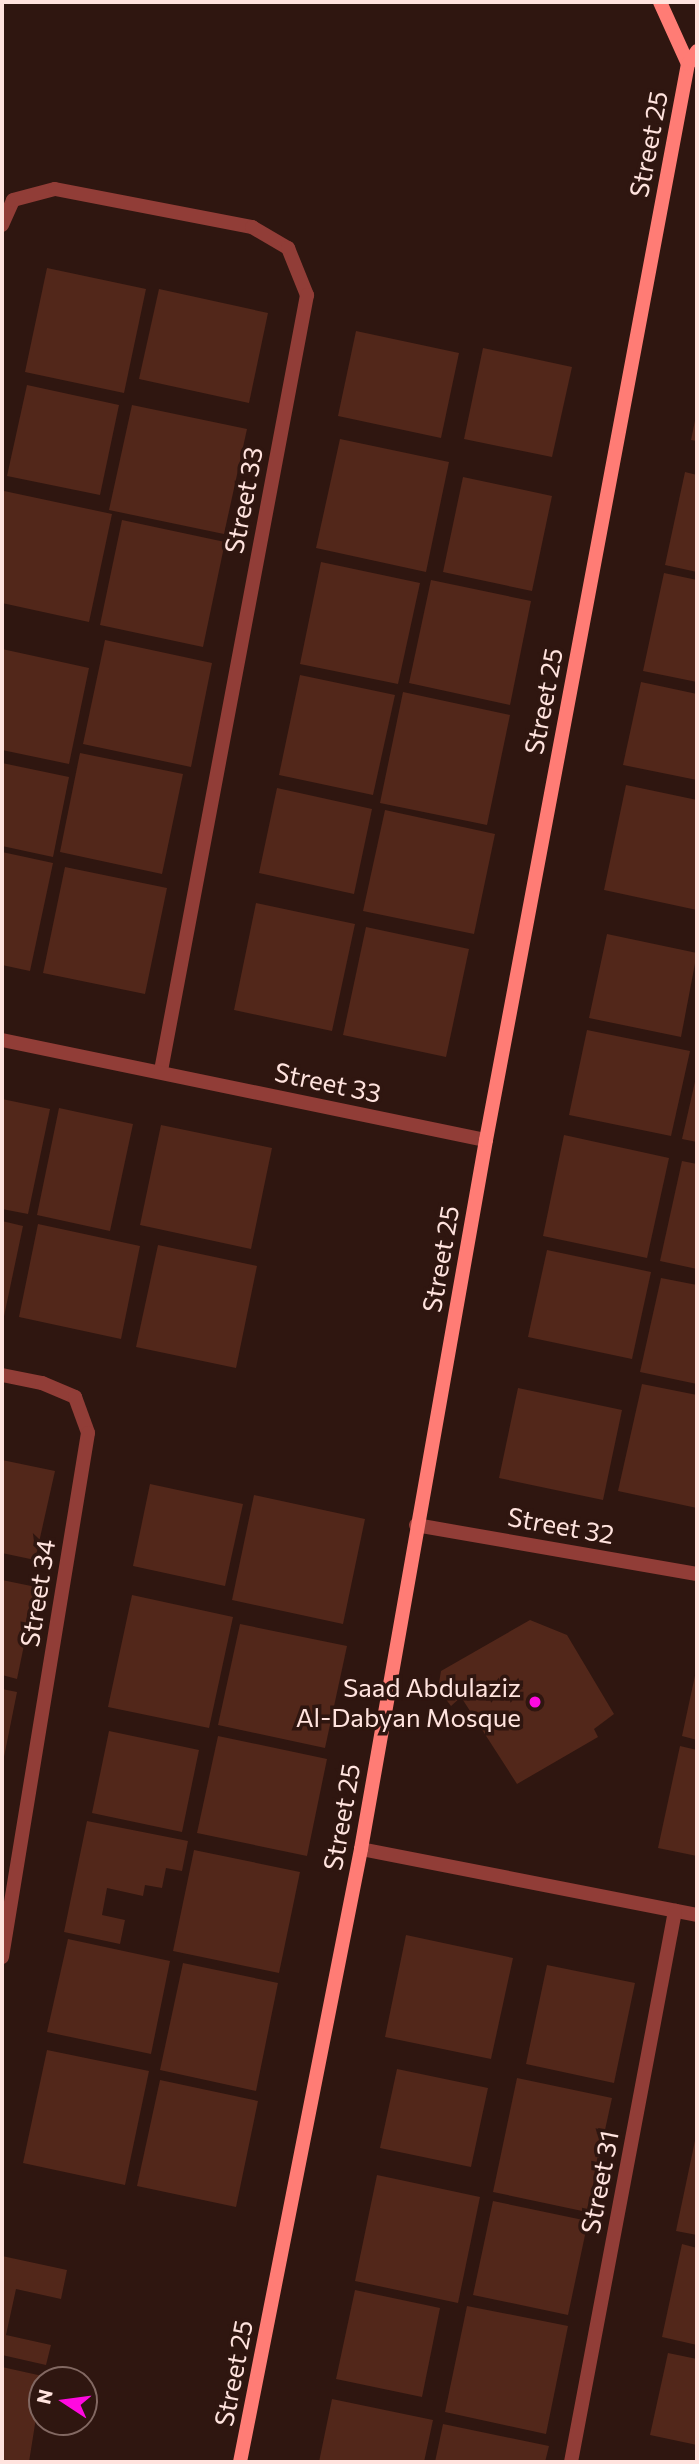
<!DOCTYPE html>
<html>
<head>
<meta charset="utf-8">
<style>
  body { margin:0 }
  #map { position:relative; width:699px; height:2464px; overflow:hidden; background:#2f1610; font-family:Commissioner,sans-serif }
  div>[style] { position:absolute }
  .building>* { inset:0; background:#52271a }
  .street>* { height:14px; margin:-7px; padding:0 7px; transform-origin:7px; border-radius:7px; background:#913d37 }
  .secondary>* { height:14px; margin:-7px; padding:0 7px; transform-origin:7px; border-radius:7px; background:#ff7c75 }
  .dots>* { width:19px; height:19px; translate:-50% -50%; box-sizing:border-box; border:4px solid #2f1610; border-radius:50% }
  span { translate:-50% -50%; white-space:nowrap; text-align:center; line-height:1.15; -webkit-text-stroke:7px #2f1610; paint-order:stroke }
  .street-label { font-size:26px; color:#ffe3de }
  .poi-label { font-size:26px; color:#ffe3de }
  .right { translate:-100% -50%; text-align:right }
  .frame { position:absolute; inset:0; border:4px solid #ffe3de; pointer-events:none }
  .north { position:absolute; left:28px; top:2366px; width:70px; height:70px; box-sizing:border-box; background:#2f1610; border:2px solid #826862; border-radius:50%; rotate:283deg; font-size:19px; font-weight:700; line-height:28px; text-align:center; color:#ffe3de }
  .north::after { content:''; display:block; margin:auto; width:24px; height:32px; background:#ff0ae0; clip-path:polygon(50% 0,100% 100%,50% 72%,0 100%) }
</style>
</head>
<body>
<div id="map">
  <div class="building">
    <i style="clip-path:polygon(47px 268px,146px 289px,124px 393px,25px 372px)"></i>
    <i style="clip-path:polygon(159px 289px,268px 313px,249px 403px,139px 379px)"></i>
    <i style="clip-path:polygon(356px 331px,459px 353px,441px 438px,338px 416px)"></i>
    <i style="clip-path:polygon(483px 348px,572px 367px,552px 457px,464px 439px)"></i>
    <i style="clip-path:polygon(27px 385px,119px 405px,100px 495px,7px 476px)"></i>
    <i style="clip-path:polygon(132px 405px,247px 429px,224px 534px,109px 510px)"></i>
    <i style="clip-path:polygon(696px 416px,697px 416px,697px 441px,691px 440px)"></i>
    <i style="clip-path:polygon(340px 439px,449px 462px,426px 572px,316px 548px)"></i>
    <i style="clip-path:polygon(685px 472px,697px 475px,697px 572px,665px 565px)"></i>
    <i style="clip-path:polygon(463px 477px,552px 496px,532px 591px,443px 572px)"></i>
    <i style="clip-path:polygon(4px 491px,112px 514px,89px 622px,2px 603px)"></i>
    <i style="clip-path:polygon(122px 520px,225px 542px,203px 647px,100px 625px)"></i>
    <i style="clip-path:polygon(321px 562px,420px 583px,398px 684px,300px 664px)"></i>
    <i style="clip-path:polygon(664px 573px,697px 580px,697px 682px,643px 671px)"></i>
    <i style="clip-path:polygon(431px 580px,531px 601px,510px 705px,409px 683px)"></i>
    <i style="clip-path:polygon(105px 640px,212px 663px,191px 767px,83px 744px)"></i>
    <i style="clip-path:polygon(2px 649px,89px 668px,69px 764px,2px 750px)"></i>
    <i style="clip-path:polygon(300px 675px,395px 695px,373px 795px,279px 775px)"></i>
    <i style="clip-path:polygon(641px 682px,697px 694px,697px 780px,623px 765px)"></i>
    <i style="clip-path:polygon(403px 692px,510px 715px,487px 825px,380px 803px)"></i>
    <i style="clip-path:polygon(80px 753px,183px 774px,162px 874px,60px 852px)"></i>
    <i style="clip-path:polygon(2px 763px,69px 777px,53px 857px,2px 846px)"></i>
    <i style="clip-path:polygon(626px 785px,697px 800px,697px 910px,604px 890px)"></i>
    <i style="clip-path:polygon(277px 788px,372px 809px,354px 894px,259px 873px)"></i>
    <i style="clip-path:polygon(385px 810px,495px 834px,474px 934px,363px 911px)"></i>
    <i style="clip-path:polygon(2px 852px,53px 863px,30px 971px,2px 965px)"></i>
    <i style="clip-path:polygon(65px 867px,167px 888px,145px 994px,43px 973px)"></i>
    <i style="clip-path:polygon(256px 903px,355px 924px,332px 1031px,234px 1010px)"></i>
    <i style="clip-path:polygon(366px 927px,469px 949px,446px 1057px,343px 1035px)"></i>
    <i style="clip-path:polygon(607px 934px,697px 953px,681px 1037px,589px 1018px)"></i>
    <i style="clip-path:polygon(587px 1030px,690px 1051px,671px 1136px,569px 1115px)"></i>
    <i style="clip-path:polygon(697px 1073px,697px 1142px,682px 1139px)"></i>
    <i style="clip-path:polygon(2px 1099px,50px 1109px,28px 1214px,2px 1209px)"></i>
    <i style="clip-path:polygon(59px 1108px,133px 1124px,110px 1231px,37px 1215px)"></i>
    <i style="clip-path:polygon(161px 1125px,272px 1148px,251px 1249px,140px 1225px)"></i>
    <i style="clip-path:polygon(564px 1135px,669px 1158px,647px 1258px,543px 1236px)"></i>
    <i style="clip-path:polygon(682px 1161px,697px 1164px,697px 1269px,660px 1261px)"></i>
    <i style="clip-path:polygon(2px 1221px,23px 1226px,3px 1321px,2px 1321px)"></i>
    <i style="clip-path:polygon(38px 1224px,140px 1246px,121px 1339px,19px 1317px)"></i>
    <i style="clip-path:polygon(158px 1245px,257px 1266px,236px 1368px,136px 1347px)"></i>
    <i style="clip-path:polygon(547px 1250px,651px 1272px,632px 1359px,528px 1337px)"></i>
    <i style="clip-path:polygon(661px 1278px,697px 1285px,697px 1384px,640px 1372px)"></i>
    <i style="clip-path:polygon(642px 1384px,697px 1395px,697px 1508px,618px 1491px)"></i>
    <i style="clip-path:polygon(518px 1388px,622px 1410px,603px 1500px,499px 1478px)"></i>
    <i style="clip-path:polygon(2px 1460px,55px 1471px,35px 1560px,2px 1553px)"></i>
    <i style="clip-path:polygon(150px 1484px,243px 1504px,225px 1586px,133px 1566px)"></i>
    <i style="clip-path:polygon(254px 1495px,365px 1519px,343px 1624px,232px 1600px)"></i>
    <i style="clip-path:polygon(2px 1580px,36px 1587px,17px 1679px,2px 1675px)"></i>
    <i style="clip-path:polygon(132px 1595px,233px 1617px,209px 1728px,108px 1707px)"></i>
    <i style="clip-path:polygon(530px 1620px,567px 1635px,614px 1714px,594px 1729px,598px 1737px,517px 1784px,461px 1697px,451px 1706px,438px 1689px,441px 1671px)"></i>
    <i style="clip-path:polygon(240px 1624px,347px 1646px,325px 1748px,218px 1725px)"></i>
    <i style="clip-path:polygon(696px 1671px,697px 1671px,697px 1740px,682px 1736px)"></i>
    <i style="clip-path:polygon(2px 1689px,17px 1692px,3px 1762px,2px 1762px)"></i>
    <i style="clip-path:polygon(109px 1731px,199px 1750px,182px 1832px,92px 1813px)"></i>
    <i style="clip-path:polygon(218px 1736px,327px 1759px,307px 1856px,197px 1833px)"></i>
    <i style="clip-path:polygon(680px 1746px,697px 1750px,697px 1856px,658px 1848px)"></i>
    <i style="clip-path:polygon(87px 1821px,188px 1841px,182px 1871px,166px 1868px,162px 1888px,145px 1885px,143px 1896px,107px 1888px,102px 1915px,125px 1920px,120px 1944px,64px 1932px)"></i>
    <i style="clip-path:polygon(194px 1850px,300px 1872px,279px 1973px,173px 1951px)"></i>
    <i style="clip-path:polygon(406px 1935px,513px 1958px,491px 2059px,385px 2037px)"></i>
    <i style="clip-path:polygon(68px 1939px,170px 1961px,151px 2054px,47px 2032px)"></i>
    <i style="clip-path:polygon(183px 1963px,278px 1983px,256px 2091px,160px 2070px)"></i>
    <i style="clip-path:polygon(547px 1965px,635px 1983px,614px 2083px,526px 2064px)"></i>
    <i style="clip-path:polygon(47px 2050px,149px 2071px,125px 2185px,23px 2163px)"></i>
    <i style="clip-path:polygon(397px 2069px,488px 2088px,471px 2167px,380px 2148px)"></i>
    <i style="clip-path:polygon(517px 2078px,612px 2098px,587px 2212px,493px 2192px)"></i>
    <i style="clip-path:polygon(160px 2080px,258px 2101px,236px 2207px,137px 2186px)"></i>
    <i style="clip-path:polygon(696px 2136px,697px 2136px,697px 2235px,676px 2231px)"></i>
    <i style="clip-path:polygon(377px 2175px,480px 2197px,458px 2303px,355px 2281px)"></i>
    <i style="clip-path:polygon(493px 2201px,588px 2221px,568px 2315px,473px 2295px)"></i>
    <i style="clip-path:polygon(682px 2244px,697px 2248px,697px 2345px,662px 2337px)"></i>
    <i style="clip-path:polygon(2px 2256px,67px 2270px,61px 2299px,16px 2289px,6px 2335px,51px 2345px,46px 2365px,2px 2355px)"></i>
    <i style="clip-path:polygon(355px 2290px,440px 2308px,422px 2397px,336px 2379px)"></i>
    <i style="clip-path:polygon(467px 2306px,568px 2326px,546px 2434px,445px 2412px)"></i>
    <i style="clip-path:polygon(668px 2353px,697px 2359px,697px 2445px,650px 2435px)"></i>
    <i style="clip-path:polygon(2px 2367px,47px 2377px,42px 2380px,29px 2462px,2px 2462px)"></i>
    <i style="clip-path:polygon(332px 2399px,433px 2420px,424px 2462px,319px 2462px)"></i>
    <i style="clip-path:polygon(443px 2424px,549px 2446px,545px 2462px,435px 2462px)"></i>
  </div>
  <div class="street">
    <i style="left:2px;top:225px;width:27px;rotate:-66deg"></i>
    <i style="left:13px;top:200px;width:43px;rotate:-14.7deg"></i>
    <i style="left:55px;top:189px;width:201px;rotate:10.9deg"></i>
    <i style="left:252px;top:227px;width:42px;rotate:30.3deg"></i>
    <i style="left:288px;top:248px;width:51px;rotate:68deg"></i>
    <i style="left:307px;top:295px;width:790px;rotate:100.66deg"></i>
    <i style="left:2px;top:1040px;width:494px;rotate:11.7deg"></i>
    <i style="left:2px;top:1375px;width:41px;rotate:11.3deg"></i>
    <i style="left:42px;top:1383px;width:36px;rotate:23deg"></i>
    <i style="left:75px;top:1397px;width:38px;rotate:70deg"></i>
    <i style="left:88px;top:1433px;width:531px;rotate:99.32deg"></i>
    <i style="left:416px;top:1525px;width:285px;rotate:9.9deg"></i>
    <i style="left:361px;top:1849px;width:342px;rotate:11.1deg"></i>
    <i style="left:571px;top:2462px;width:561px;rotate:-79.31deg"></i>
  </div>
  <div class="secondary">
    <i style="left:660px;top:2px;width:68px;rotate:65.7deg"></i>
    <i style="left:240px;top:2462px;width:625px;rotate:-78.83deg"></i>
    <i style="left:361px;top:1849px;width:720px;rotate:-80deg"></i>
    <i style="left:486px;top:1140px;width:1095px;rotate:-79.37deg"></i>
    <i style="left:688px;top:64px;width:16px;rotate:-55deg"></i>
  </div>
  <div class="dots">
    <i style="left:535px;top:1702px;background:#ff0ae0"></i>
  </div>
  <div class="street-label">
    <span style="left:648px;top:144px;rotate:-79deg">Street 25</span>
    <span style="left:243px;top:500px;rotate:-79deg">Street 33</span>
    <span style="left:543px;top:701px;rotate:-79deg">Street 25</span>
    <span style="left:328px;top:1082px;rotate:12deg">Street 33</span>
    <span style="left:440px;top:1259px;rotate:-80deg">Street 25</span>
    <span style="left:561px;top:1525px;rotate:10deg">Street 32</span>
    <span style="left:37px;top:1593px;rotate:-81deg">Street 34</span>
    <span style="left:341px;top:1817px;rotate:-80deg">Street 25</span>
    <span style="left:599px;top:2182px;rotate:-79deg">Street 31</span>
    <span style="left:233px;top:2373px;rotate:-79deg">Street 25</span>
  </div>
  <div class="poi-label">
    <span class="right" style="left:521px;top:1702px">Saad Abdulaziz<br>Al-Dabyan Mosque</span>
  </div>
  <div class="frame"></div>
  <div class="north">N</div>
</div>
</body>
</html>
